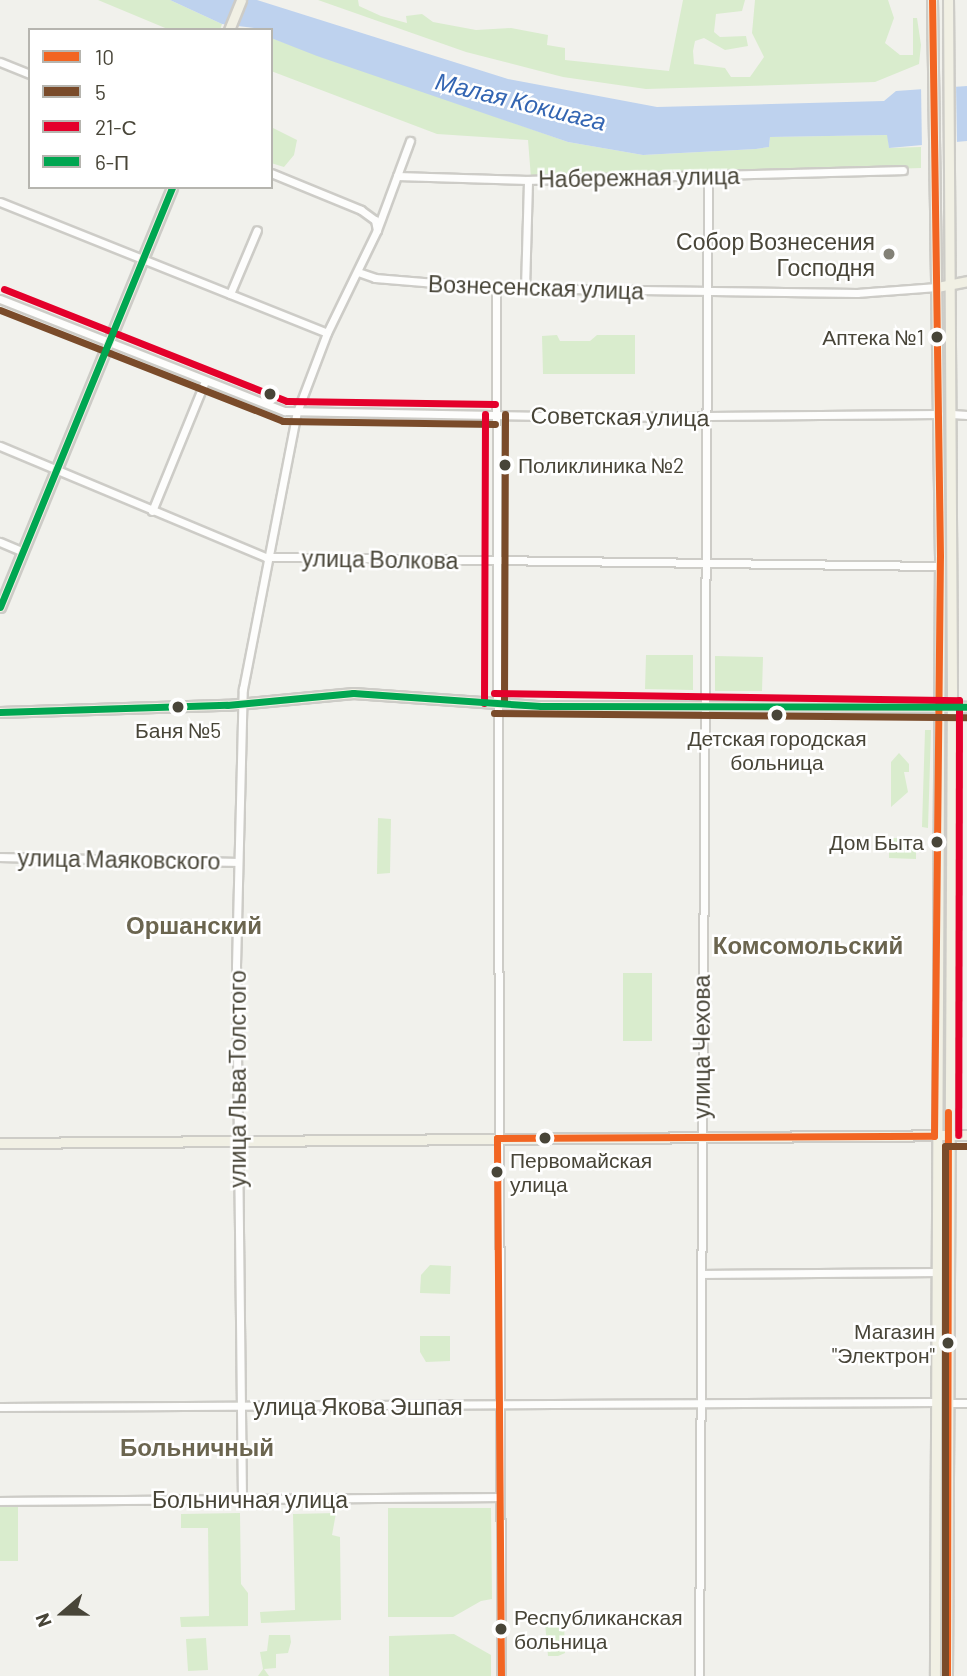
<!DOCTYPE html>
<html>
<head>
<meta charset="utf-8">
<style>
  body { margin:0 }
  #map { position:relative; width:967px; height:1676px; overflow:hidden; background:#f1f1ec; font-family:Barlow,sans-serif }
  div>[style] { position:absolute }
  .green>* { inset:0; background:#d9eccd }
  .water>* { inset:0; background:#bed2ee }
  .pier>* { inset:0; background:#f1f1ec }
  .roads { filter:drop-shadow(2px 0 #cdccc7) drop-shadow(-2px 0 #cdccc7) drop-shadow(0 2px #cdccc7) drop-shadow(0 -2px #cdccc7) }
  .minor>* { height:7px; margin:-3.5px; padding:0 3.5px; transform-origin:3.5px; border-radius:3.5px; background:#fdfdfc }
  .major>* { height:9px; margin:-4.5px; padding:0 4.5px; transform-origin:4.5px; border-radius:4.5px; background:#f1f0e4 }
  .bus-1>* { height:7px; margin:-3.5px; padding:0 3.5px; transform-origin:3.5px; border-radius:3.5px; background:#f26522 }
  .bus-2>* { height:7px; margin:-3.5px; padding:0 3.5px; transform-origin:3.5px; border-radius:3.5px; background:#7a4b2a }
  .bus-3>* { height:7px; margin:-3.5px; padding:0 3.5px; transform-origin:3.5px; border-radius:3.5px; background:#e4002b }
  .bus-4>* { height:7px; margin:-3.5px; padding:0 3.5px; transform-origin:3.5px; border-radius:3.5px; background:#00a651 }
  .dots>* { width:19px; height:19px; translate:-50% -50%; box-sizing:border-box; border:4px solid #fff; border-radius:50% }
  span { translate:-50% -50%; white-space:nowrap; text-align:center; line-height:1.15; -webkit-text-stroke:5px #fff; paint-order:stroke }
  .bus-label { font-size:21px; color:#484538 }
  .right { translate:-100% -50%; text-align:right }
  .left { translate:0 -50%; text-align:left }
  .street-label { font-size:23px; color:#484538 }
  .poi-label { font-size:23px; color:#484538 }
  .water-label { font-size:24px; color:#3365b2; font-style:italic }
  .neighbourhood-label { font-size:24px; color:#6b654f; font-weight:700 }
  .legend { position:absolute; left:28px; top:28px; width:245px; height:161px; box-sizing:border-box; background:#fff; border:2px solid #b6b5af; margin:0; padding:9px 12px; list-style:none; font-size:21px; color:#484538 }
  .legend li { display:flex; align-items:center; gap:14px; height:35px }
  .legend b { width:35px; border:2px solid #b6b5af }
  .north { position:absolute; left:28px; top:1578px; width:70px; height:70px; -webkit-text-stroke:5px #fff; paint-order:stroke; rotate:250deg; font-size:19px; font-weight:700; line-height:28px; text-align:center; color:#484538 }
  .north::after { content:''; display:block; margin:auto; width:24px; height:32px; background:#484538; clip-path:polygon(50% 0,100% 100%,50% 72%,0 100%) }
</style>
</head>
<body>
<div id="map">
  <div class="green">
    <i style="clip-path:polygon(98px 0,170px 0,222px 24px,220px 30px,170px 30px)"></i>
    <i style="clip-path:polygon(318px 0,358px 0,359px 6px,381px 16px,407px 23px,406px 16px,422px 14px,433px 22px,476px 30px,511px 28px,548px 35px,547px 45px,565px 48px,565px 60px,669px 71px,683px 0,745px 0,742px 11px,716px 14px,714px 32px,720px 37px,746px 36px,748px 46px,725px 50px,704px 38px,695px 41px,693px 51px,694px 64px,725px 68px,731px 77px,750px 77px,764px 57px,752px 33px,755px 0,888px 0,894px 18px,885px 43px,900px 55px,913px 55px,913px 18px,917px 18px,921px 45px,919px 64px,875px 82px,646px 89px,563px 77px,466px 52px)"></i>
    <i style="clip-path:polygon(271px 38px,568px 142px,643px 155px,756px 149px,769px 147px,770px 137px,888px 135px,889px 148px,921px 147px,921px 168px,710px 175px,710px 170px,693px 170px,693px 175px,531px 178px,528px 140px,437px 134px,271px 71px)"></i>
    <i style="clip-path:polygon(271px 127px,297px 140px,294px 155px,284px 167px,271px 163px)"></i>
    <i style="clip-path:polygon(557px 335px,560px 341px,590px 341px,597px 335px,635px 335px,635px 374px,543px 374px,542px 336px)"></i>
    <i style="clip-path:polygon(646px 655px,693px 655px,693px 690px,645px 689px)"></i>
    <i style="clip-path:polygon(715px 656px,763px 657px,762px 691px,715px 691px)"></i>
    <i style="clip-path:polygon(925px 730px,931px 730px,928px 828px,922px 827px)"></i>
    <i style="clip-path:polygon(945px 730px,947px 730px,942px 1111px,939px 1111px)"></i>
    <i style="clip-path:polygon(899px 753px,909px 764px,909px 772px,904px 772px,908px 792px,891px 807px,891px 762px)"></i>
    <i style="clip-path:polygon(378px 818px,391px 819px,390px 873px,377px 874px)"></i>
    <i style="clip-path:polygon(889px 838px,916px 838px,916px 859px,889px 858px)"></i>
    <i style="clip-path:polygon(623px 973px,652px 973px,652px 1041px,623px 1041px)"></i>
    <i style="clip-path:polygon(430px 1265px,451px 1266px,450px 1294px,420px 1293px,421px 1275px)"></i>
    <i style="clip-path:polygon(420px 1336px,450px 1336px,450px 1361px,426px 1362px,420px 1352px)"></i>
    <i style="clip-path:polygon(0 1504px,18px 1504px,18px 1561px,0 1561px)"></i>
    <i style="clip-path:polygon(388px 1508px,491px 1508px,492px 1599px,481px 1601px,453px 1617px,388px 1617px)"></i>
    <i style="clip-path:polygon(240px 1513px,241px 1584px,248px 1593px,248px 1626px,181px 1627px,180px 1617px,209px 1616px,208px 1528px,181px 1528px,181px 1514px)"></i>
    <i style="clip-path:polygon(336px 1513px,332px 1535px,340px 1537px,341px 1620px,261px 1623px,260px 1612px,295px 1610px,293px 1514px)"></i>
    <i style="clip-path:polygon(551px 1617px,564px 1622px,565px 1653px,558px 1656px,548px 1656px,545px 1623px)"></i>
    <i style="clip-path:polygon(454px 1634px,491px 1655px,491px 1676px,389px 1676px,389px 1636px)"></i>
    <i style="clip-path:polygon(269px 1635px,290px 1635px,291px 1642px,288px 1653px,276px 1654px,276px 1668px,264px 1669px,269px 1676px,258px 1676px,263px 1669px,260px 1652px,267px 1651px)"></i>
    <i style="clip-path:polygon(206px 1638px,208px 1670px,188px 1671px,186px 1639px)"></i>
  </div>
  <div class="water">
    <i style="clip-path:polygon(170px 0,257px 0,508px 79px,657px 107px,884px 101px,896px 91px,967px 86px,967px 141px,889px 148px,887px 135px,770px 137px,769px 147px,756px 149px,643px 155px,568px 142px,317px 56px,271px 38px,271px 30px,222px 24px)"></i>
  </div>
  <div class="pier">
    <i style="clip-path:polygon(956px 83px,957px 146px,922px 151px,921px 84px)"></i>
  </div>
  <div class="roads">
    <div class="minor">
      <i style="left:0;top:62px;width:32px;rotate:22deg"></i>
      <i style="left:271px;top:173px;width:97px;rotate:22.3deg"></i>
      <i style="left:361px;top:210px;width:17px;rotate:36deg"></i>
      <i style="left:375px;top:220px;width:10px;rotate:79deg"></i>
      <i style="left:397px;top:176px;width:131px;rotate:1.7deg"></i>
      <i style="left:528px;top:180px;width:375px;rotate:-1.5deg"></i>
      <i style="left:0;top:202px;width:352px;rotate:21.8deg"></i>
      <i style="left:358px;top:272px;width:18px;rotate:19deg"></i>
      <i style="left:375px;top:278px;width:121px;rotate:4.7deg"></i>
      <i style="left:496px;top:288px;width:361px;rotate:0.8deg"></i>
      <i style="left:857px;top:293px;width:80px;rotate:-4.3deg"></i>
      <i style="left:496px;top:288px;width:1388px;rotate:89.79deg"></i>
      <i style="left:525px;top:289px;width:109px;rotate:-88.4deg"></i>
      <i style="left:230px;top:294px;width:69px;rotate:-67.1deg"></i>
      <i style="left:0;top:299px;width:306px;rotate:21.5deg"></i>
      <i style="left:285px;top:411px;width:312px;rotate:1.1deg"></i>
      <i style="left:597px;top:417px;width:342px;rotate:-0.5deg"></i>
      <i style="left:952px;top:414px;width:15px;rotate:4deg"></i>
      <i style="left:0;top:446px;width:288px;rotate:22.7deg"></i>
      <i style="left:266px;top:557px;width:674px;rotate:0.77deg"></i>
      <i style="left:152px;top:511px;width:140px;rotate:-67.8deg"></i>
      <i style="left:0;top:542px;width:25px;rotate:23deg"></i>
      <i style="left:0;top:857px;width:237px;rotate:1.2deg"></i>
      <i style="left:701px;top:1274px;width:235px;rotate:-0.5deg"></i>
      <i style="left:950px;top:1403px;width:17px"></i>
      <i style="left:0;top:1407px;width:936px;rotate:-0.31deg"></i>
      <i style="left:242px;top:1499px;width:533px;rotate:-90.64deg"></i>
      <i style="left:236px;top:966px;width:277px;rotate:-88.6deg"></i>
      <i style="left:243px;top:689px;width:282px;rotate:-79deg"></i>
      <i style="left:297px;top:412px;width:85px;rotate:-69.2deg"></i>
      <i style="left:327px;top:333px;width:114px;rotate:-64.1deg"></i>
      <i style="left:377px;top:230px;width:95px;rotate:-69.7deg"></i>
      <i style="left:0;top:1501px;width:500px;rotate:-0.46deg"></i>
      <i style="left:699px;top:1676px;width:1500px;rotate:-89.66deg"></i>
    </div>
    <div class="major">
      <i style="left:932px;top:0;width:556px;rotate:89.18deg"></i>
      <i style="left:940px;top:556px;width:1120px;rotate:90.26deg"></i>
      <i style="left:229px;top:30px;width:32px;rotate:-68deg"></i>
      <i style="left:937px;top:287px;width:31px;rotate:-11deg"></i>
      <i style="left:0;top:607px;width:454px;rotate:-67.7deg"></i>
      <i style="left:0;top:712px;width:227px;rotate:-1.8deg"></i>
      <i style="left:227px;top:705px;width:127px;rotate:-5.4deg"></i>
      <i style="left:353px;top:693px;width:188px;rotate:4deg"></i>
      <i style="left:541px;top:706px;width:426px;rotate:0.1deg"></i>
      <i style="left:0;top:1143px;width:967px;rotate:-0.47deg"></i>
      <i style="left:947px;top:1676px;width:985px;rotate:-89.71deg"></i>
      <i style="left:952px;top:691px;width:691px;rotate:-90.33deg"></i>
    </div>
  </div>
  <div class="bus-1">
    <i style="left:501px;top:1676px;width:538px;rotate:-90.43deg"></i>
    <i style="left:497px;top:1138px;width:437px;rotate:-0.3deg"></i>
    <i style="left:934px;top:1136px;width:580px;rotate:-89.41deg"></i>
    <i style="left:940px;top:556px;width:556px;rotate:-90.82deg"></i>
    <i style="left:947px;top:1676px;width:564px;rotate:-89.9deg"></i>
  </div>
  <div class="bus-2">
    <i style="left:0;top:310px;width:304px;rotate:21.4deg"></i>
    <i style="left:283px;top:421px;width:212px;rotate:0.8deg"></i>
    <i style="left:504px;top:703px;width:289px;rotate:-89.8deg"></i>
    <i style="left:494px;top:713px;width:473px;rotate:0.5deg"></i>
    <i style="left:945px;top:1676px;width:530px;rotate:-90deg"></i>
    <i style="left:945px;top:1146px;width:22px"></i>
  </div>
  <div class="bus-3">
    <i style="left:4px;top:289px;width:304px;rotate:21.6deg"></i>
    <i style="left:287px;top:401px;width:208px;rotate:0.8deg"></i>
    <i style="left:494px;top:693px;width:465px;rotate:0.9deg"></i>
    <i style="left:959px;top:700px;width:435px;rotate:90.1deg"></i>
    <i style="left:484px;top:703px;width:289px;rotate:-89.8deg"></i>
  </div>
  <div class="bus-4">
    <i style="left:0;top:607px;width:454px;rotate:-67.7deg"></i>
    <i style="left:0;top:712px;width:227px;rotate:-1.8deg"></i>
    <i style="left:227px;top:705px;width:127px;rotate:-5.4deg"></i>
    <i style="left:353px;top:693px;width:188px;rotate:4deg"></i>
    <i style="left:541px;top:706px;width:426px;rotate:0.1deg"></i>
  </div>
  <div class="dots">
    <i style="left:889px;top:254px;background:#838177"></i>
    <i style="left:937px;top:337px;background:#484538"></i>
    <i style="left:270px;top:394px;background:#484538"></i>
    <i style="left:505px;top:465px;background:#484538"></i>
    <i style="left:178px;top:707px;background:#484538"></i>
    <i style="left:777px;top:715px;background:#484538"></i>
    <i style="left:937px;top:842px;background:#484538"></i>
    <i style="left:545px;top:1138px;background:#484538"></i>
    <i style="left:497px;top:1172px;background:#484538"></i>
    <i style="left:948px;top:1343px;background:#484538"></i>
    <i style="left:501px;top:1629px;background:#484538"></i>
  </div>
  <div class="bus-label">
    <span class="right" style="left:924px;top:337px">Аптека №1</span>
    <span class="left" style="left:518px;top:465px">Поликлиника №2</span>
    <span style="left:178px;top:730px">Баня №5</span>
    <span style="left:777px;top:750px">Детская городская<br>больница</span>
    <span class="right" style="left:924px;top:842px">Дом Быта</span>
    <span class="left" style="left:510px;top:1172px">Первомайская<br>улица</span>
    <span class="right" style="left:935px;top:1343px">Магазин<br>"Электрон"</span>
    <span class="left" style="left:514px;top:1629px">Республиканская<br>больница</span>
  </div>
  <div class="street-label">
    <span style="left:639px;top:177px;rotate:-1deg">Набережная улица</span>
    <span style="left:536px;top:287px;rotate:2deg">Вознесенская улица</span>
    <span style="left:620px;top:416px;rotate:1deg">Советская улица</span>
    <span style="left:380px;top:559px;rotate:1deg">улица Волкова</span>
    <span style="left:119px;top:859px;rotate:1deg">улица Маяковского</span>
    <span style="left:701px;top:1047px;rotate:-90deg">улица Чехова</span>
    <span style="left:237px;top:1079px;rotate:-90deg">улица Льва Толстого</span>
    <span style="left:358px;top:1406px">улица Якова Эшпая</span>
    <span style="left:250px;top:1499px">Больничная улица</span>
  </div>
  <div class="poi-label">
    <span class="right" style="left:875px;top:254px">Собор Вознесения<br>Господня</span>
  </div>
  <div class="water-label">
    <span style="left:521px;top:101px;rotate:14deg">Малая Кокшага</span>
  </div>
  <div class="neighbourhood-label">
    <span style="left:194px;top:925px">Оршанский</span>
    <span style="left:808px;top:945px">Комсомольский</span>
    <span style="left:197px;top:1447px">Больничный</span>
  </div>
  <ul class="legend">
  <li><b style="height:9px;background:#f26522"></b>10</li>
  <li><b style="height:9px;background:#7a4b2a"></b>5</li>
  <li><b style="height:9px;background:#e4002b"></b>21-С</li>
  <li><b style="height:9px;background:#00a651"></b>6-П</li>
  </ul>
  <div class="north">N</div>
</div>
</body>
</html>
